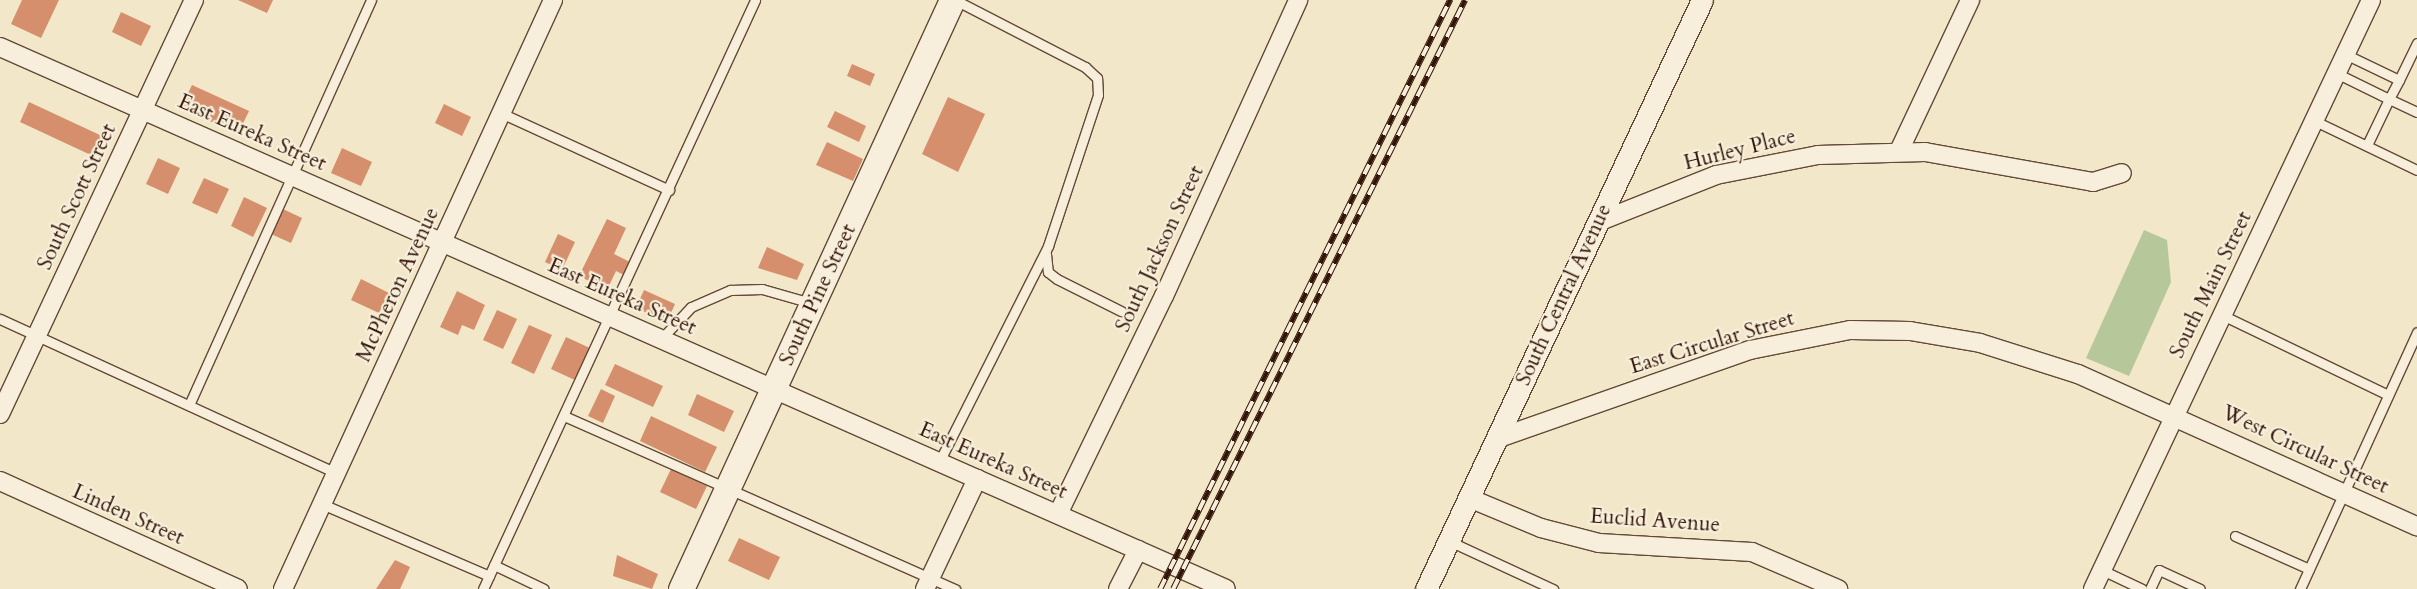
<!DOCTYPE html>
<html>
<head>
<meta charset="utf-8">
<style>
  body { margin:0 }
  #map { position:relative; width:2417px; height:589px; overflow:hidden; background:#f2e7c8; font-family:Cardo,serif }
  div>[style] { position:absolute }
  .green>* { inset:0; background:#b6c79a }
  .building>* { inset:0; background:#d58f6d }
  .roads { filter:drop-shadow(1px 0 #634a37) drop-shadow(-1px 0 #634a37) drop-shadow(0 1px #634a37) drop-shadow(0 -1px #634a37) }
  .service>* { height:9px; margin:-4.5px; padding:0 4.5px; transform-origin:4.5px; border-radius:4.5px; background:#f7efdb }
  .minor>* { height:18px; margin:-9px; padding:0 9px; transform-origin:9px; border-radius:9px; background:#f7efdb }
  .tertiary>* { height:21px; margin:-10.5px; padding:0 10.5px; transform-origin:10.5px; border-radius:10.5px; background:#f7efdb }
  .secondary>* { height:25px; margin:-12.5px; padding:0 12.5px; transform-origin:12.5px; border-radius:12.5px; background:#f7efdb }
  .rail>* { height:5.5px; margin-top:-2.75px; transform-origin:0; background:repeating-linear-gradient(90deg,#f7efdb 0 11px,#331507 0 22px); box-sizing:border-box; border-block:1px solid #331507 }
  span { translate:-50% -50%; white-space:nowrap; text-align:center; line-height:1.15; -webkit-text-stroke:4.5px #f7efdb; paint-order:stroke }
  .street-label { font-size:21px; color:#331507 }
</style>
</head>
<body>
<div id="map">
  <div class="green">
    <i style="clip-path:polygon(2144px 230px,2167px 240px,2171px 282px,2129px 376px,2086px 358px)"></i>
  </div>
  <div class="building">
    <i style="clip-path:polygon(22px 0,59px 0,41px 38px,11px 24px)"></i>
    <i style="clip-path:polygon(238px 0,273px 0,267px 13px)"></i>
    <i style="clip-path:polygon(121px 12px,151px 26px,141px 46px,112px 32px)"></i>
    <i style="clip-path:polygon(852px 64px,875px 74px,870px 86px,847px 76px)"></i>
    <i style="clip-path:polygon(192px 85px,249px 111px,238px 134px,181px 108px)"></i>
    <i style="clip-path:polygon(948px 97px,985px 114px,958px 172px,922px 154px)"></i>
    <i style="clip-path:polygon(29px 102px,102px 136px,93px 156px,20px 122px)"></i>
    <i style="clip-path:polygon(444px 104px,471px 117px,462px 136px,435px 123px)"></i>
    <i style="clip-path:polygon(835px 111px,866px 126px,859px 142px,827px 127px)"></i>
    <i style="clip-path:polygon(827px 142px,863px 159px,853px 181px,816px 165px)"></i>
    <i style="clip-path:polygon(342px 148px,372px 162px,361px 186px,331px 173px)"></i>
    <i style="clip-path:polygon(158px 158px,180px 168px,168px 194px,146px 184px)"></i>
    <i style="clip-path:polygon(204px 178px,229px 189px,217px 214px,192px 203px)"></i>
    <i style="clip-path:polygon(244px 197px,267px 208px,253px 237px,231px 226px)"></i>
    <i style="clip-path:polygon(283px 209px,302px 218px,291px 243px,271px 234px)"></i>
    <i style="clip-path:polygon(607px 219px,626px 228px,614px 254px,630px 262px,624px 275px,616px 271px,607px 290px,579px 276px)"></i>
    <i style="clip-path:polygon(558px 234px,575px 242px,562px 270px,545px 262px)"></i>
    <i style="clip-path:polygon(767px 247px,804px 264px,797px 280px,758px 268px)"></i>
    <i style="clip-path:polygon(361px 279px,389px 293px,379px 313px,351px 300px)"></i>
    <i style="clip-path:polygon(644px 290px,675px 304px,667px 322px,636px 308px)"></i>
    <i style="clip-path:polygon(457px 291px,485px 305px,474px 330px,462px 325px,458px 335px,440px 327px)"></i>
    <i style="clip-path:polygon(497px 310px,517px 319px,503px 349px,483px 340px)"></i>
    <i style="clip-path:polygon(529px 325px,552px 335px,534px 374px,511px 363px)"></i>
    <i style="clip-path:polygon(566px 337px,592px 349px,577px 381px,551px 369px)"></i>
    <i style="clip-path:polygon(615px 364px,663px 386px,653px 407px,605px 385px)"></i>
    <i style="clip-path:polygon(601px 389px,615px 396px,603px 423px,588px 416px)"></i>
    <i style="clip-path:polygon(697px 394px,734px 411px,724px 432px,688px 415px)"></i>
    <i style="clip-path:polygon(651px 416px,717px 447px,705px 472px,640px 441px)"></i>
    <i style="clip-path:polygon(671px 469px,707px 486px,696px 509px,660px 492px)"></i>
    <i style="clip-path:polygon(739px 538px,780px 557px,769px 580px,728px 561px)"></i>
    <i style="clip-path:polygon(617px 555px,658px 574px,652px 589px,613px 576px)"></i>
    <i style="clip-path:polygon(395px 560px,410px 567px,400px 589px,376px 589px)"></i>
  </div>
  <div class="roads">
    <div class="service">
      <i style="left:2345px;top:54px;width:60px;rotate:25.7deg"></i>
      <i style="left:2399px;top:80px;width:41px;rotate:-64.1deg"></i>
      <i style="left:2336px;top:73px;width:59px;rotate:26.1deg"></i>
      <i style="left:2389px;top:99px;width:21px;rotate:-62deg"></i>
      <i style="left:501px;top:113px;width:185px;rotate:24.6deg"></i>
      <i style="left:2315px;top:121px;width:113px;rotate:25.7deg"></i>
      <i style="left:2367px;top:145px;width:51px;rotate:-64.4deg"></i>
      <i style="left:2389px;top:99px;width:31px;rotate:25deg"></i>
      <i style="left:1046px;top:254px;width:18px;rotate:84deg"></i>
      <i style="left:1048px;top:272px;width:11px;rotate:38deg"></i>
      <i style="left:1057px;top:279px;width:72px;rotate:26.6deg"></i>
      <i style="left:2222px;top:315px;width:184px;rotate:25.7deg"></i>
      <i style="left:0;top:319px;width:371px;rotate:24.6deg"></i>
      <i style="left:661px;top:339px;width:44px;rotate:-46.8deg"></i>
      <i style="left:691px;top:307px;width:43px;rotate:-23.6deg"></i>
      <i style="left:730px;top:290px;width:32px;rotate:-2deg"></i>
      <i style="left:762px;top:289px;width:51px;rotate:15.9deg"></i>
      <i style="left:189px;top:405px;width:444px;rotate:-65.8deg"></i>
      <i style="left:564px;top:416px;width:428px;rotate:23.9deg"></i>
      <i style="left:939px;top:462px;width:242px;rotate:-63.2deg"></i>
      <i style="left:1048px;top:246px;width:159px;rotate:-71.7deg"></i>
      <i style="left:1098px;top:95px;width:17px;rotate:-93deg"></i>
      <i style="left:1097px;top:78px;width:16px;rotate:-137deg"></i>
      <i style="left:1085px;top:67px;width:146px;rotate:-152.7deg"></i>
      <i style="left:322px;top:504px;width:182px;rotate:23.3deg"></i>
      <i style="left:2235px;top:536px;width:81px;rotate:24deg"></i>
      <i style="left:1449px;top:541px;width:115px;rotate:24.8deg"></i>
      <i style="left:494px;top:565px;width:55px;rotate:25.6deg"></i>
      <i style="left:2102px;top:570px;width:44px;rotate:25.4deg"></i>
      <i style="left:483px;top:589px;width:649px;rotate:-65.21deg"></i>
      <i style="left:2150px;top:589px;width:21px;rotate:-65deg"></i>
      <i style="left:2159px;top:570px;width:45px;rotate:24.9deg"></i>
      <i style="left:2300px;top:589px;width:282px;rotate:-65.5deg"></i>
    </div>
    <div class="minor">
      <i style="left:0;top:47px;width:1340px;rotate:23.85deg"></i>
      <i style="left:1900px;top:149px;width:165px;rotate:-64.8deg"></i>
      <i style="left:1598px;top:222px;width:127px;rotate:-21.7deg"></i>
      <i style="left:1716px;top:175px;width:104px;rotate:-11.1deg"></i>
      <i style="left:1818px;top:155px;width:107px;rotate:-1.6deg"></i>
      <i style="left:1925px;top:152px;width:171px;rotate:10.1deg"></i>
      <i style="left:2093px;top:182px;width:30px;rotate:-17deg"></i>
      <i style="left:0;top:414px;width:457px;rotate:-64.9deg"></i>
      <i style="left:1496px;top:439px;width:269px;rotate:-19.3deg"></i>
      <i style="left:1750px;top:350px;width:102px;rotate:-11.3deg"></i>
      <i style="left:1850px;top:330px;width:60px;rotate:1deg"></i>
      <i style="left:1910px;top:331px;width:71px;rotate:9.7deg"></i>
      <i style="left:1980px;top:343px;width:103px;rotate:17.6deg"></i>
      <i style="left:2078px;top:374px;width:372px;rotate:24.2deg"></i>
      <i style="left:0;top:481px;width:261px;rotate:24.4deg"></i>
      <i style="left:1469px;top:498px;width:78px;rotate:22.6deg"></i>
      <i style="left:1541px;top:528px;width:60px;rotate:14.5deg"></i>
      <i style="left:1599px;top:543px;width:153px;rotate:3.4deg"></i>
      <i style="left:1752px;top:552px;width:94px;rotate:23.3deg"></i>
      <i style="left:1058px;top:514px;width:242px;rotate:-64.1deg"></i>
      <i style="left:1164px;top:296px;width:325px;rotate:-65.6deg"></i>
      <i style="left:283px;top:589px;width:648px;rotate:-65.37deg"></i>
      <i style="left:925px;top:589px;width:122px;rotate:-64.7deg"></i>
      <i style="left:1118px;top:589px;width:44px;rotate:-62.9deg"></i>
      <i style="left:2093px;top:589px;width:651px;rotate:-64.73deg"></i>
    </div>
    <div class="tertiary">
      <i style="left:1426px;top:589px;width:650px;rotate:-64.89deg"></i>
    </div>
    <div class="secondary">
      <i style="left:681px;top:589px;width:648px;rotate:-65.29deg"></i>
    </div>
  </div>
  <div class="rail">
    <i style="left:1160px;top:589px;width:657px;rotate:-63.79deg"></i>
    <i style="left:1173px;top:589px;width:657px;rotate:-63.63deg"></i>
  </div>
  <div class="street-label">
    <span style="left:252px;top:133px;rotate:24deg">East Eureka Street</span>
    <span style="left:1740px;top:150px;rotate:-14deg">Hurley Place</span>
    <span style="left:77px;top:197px;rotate:-65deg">South Scott Street</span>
    <span style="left:1160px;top:249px;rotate:-65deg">South Jackson Street</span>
    <span style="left:398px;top:285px;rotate:-65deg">McPheron Avenue</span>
    <span style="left:2211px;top:285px;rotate:-64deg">South Main Street</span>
    <span style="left:818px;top:295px;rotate:-65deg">South Pine Street</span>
    <span style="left:1564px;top:295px;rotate:-65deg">South Central Avenue</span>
    <span style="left:622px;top:297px;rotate:24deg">East Eureka Street</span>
    <span style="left:1712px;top:343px;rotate:-17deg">East Circular Street</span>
    <span style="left:2305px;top:450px;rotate:25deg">West Circular Street</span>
    <span style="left:993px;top:461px;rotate:24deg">East Eureka Street</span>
    <span style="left:128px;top:515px;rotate:24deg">Linden Street</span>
    <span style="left:1655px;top:521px;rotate:4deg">Euclid Avenue</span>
  </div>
</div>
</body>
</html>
